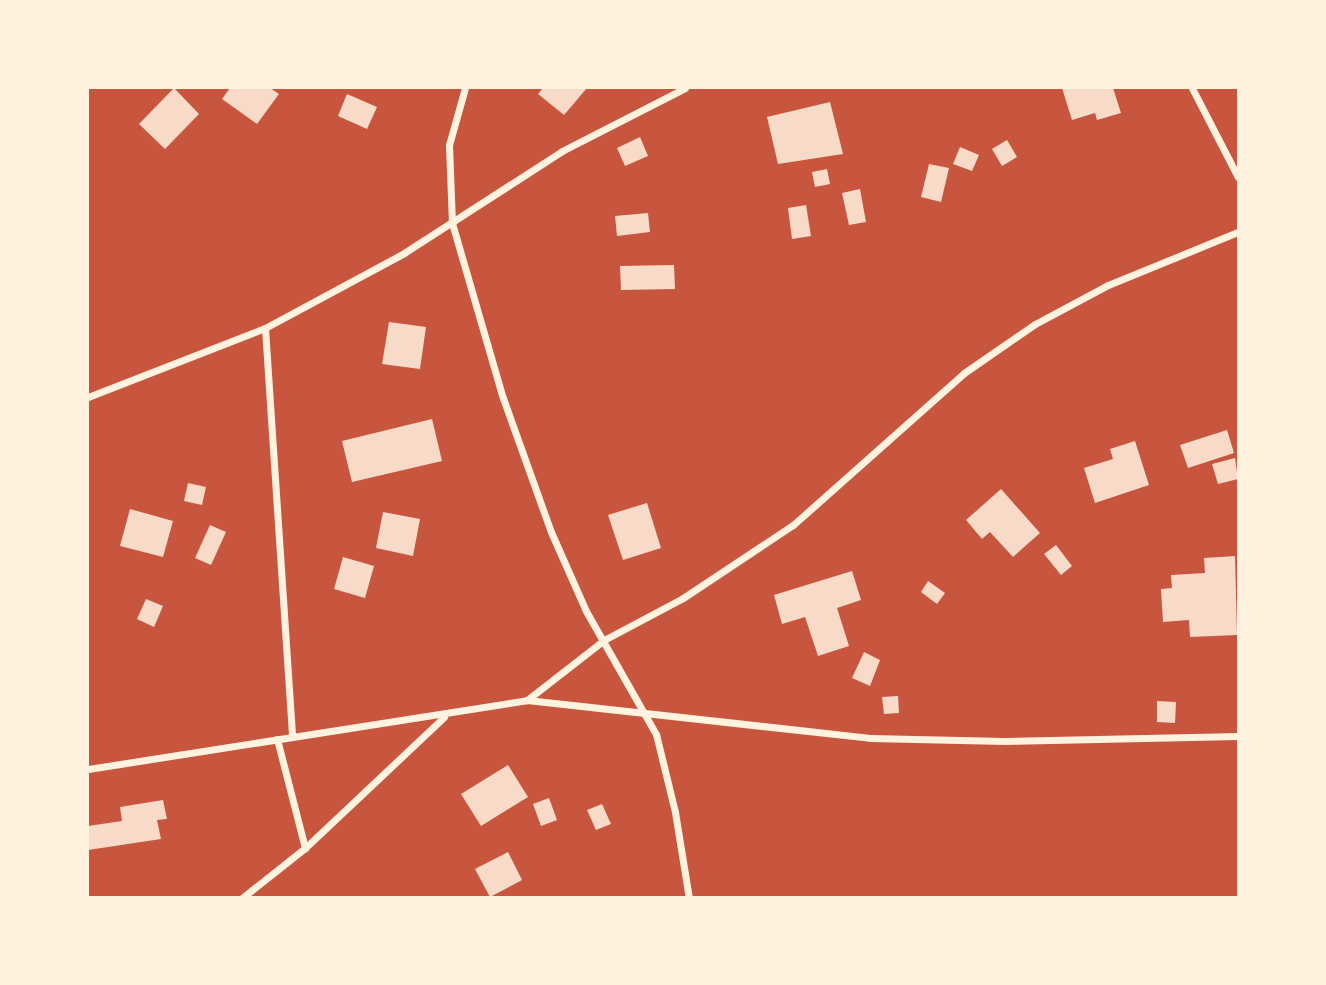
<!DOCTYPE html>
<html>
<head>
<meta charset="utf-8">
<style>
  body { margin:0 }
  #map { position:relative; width:1326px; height:985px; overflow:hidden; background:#c8553d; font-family:"DejaVu Sans",sans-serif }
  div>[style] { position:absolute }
  .building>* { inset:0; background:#f7dbc8 }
  .minor>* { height:7px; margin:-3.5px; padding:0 3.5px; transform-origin:3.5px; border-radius:3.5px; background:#fff3e0 }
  span { translate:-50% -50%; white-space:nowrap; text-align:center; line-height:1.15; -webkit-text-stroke:5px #fff3e0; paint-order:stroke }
  .frame { position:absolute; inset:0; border:89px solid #fff3e0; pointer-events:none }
</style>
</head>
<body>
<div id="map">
  <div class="building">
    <i style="clip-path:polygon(174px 88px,199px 114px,165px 149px,139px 124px)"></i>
    <i style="clip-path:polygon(230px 88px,270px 88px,279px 94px,257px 124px,222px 99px)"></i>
    <i style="clip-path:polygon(543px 88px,587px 88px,564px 115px,538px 94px)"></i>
    <i style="clip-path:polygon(1062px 88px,1113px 88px,1121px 113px,1097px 120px,1095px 113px,1072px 120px)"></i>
    <i style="clip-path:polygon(347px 94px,377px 107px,367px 129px,338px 116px)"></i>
    <i style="clip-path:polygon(830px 102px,843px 154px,778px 164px,767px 117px)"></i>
    <i style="clip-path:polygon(640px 137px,648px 156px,625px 166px,617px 148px)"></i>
    <i style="clip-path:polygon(1007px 140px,1017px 157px,1002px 166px,992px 149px)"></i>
    <i style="clip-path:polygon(960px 147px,979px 155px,972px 171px,953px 164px)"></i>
    <i style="clip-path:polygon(929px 164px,949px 168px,941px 202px,921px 197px)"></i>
    <i style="clip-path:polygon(827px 169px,830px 184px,815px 187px,812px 172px)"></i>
    <i style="clip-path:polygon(860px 189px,866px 222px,849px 225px,842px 193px)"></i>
    <i style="clip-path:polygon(806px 205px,811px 236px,792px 239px,788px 208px)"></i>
    <i style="clip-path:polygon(648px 213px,650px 232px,617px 236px,615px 216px)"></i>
    <i style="clip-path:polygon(674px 265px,675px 289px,621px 290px,620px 266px)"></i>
    <i style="clip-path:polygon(389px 322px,426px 327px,420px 369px,382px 364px)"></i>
    <i style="clip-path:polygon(432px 419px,442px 461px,352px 482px,342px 441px)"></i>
    <i style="clip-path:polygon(1227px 430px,1234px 453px,1188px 468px,1180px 445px)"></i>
    <i style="clip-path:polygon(1135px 441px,1149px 485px,1095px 503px,1084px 468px,1113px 459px,1110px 449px)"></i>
    <i style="clip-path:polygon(1235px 458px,1238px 479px,1218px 484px,1212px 464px)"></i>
    <i style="clip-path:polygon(188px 483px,206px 487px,202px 505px,184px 501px)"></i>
    <i style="clip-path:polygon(1001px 489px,1040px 533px,1013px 557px,990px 532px,982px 539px,966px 520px)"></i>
    <i style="clip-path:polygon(647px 503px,661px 548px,623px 560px,608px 515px)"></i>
    <i style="clip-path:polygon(130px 509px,173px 521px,163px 557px,120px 546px)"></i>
    <i style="clip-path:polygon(383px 512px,420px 519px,413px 556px,376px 548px)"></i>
    <i style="clip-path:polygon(210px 525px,226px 532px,211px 565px,195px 558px)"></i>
    <i style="clip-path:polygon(1056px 545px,1072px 566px,1061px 575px,1044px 554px)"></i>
    <i style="clip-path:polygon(1235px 556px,1237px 635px,1190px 637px,1189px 620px,1163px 622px,1161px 589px,1172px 588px,1171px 575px,1205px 573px,1204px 558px)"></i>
    <i style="clip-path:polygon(343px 557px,374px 566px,365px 598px,334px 589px)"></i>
    <i style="clip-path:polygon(852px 571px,861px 600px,837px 608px,849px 646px,818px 656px,805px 617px,782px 624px,774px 595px)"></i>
    <i style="clip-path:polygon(928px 581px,945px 593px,937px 604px,921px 592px)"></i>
    <i style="clip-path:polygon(146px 599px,163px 606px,154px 627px,137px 619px)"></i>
    <i style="clip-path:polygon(864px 652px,880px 660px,870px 686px,852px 678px)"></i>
    <i style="clip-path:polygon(898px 696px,899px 713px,884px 714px,882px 697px)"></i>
    <i style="clip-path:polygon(1157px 701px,1176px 702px,1175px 723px,1157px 722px)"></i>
    <i style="clip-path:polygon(508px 765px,528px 797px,481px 826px,461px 794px)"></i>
    <i style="clip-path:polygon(549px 798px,557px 820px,541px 826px,533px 804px)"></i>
    <i style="clip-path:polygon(163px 800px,167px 819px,157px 820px,161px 839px,88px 850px,88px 826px,122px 821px,120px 807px)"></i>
    <i style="clip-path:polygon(602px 804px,611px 824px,596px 830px,587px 810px)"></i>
    <i style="clip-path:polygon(508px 852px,522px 880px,490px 897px,475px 869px)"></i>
  </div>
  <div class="minor">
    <i style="left:465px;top:88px;width:59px;rotate:105.7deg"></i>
    <i style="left:449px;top:145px;width:78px;rotate:87.8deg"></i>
    <i style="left:452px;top:223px;width:182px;rotate:73.8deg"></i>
    <i style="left:503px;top:398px;width:142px;rotate:70.3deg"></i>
    <i style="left:551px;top:532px;width:86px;rotate:66.1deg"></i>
    <i style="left:586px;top:611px;width:142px;rotate:60.4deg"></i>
    <i style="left:656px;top:734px;width:80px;rotate:76.3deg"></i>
    <i style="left:675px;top:812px;width:87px;rotate:80.8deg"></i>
    <i style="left:1192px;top:88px;width:100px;rotate:62.7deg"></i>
    <i style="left:265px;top:328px;width:410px;rotate:86.2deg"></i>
    <i style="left:88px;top:397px;width:190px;rotate:-21.3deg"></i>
    <i style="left:265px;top:328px;width:158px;rotate:-28.3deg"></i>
    <i style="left:404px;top:253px;width:188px;rotate:-32.8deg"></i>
    <i style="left:562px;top:151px;width:138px;rotate:-27.1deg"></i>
    <i style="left:527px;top:700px;width:98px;rotate:-37.9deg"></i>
    <i style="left:604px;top:640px;width:89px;rotate:-28deg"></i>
    <i style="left:683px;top:598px;width:132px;rotate:-33.6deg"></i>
    <i style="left:793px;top:525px;width:229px;rotate:-41.6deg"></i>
    <i style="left:964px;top:373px;width:86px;rotate:-34.6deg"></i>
    <i style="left:1035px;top:324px;width:83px;rotate:-28.1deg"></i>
    <i style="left:1108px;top:285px;width:140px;rotate:-22.2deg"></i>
    <i style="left:277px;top:739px;width:113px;rotate:75.6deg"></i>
    <i style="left:88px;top:769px;width:444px;rotate:-8.9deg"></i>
    <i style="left:527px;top:700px;width:345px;rotate:6.3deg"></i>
    <i style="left:870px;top:738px;width:135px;rotate:1.3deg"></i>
    <i style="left:1005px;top:741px;width:233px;rotate:-1.2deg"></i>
    <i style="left:242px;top:898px;width:80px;rotate:-38.4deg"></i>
    <i style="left:305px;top:848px;width:191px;rotate:-43.3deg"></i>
  </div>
  <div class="frame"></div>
</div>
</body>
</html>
